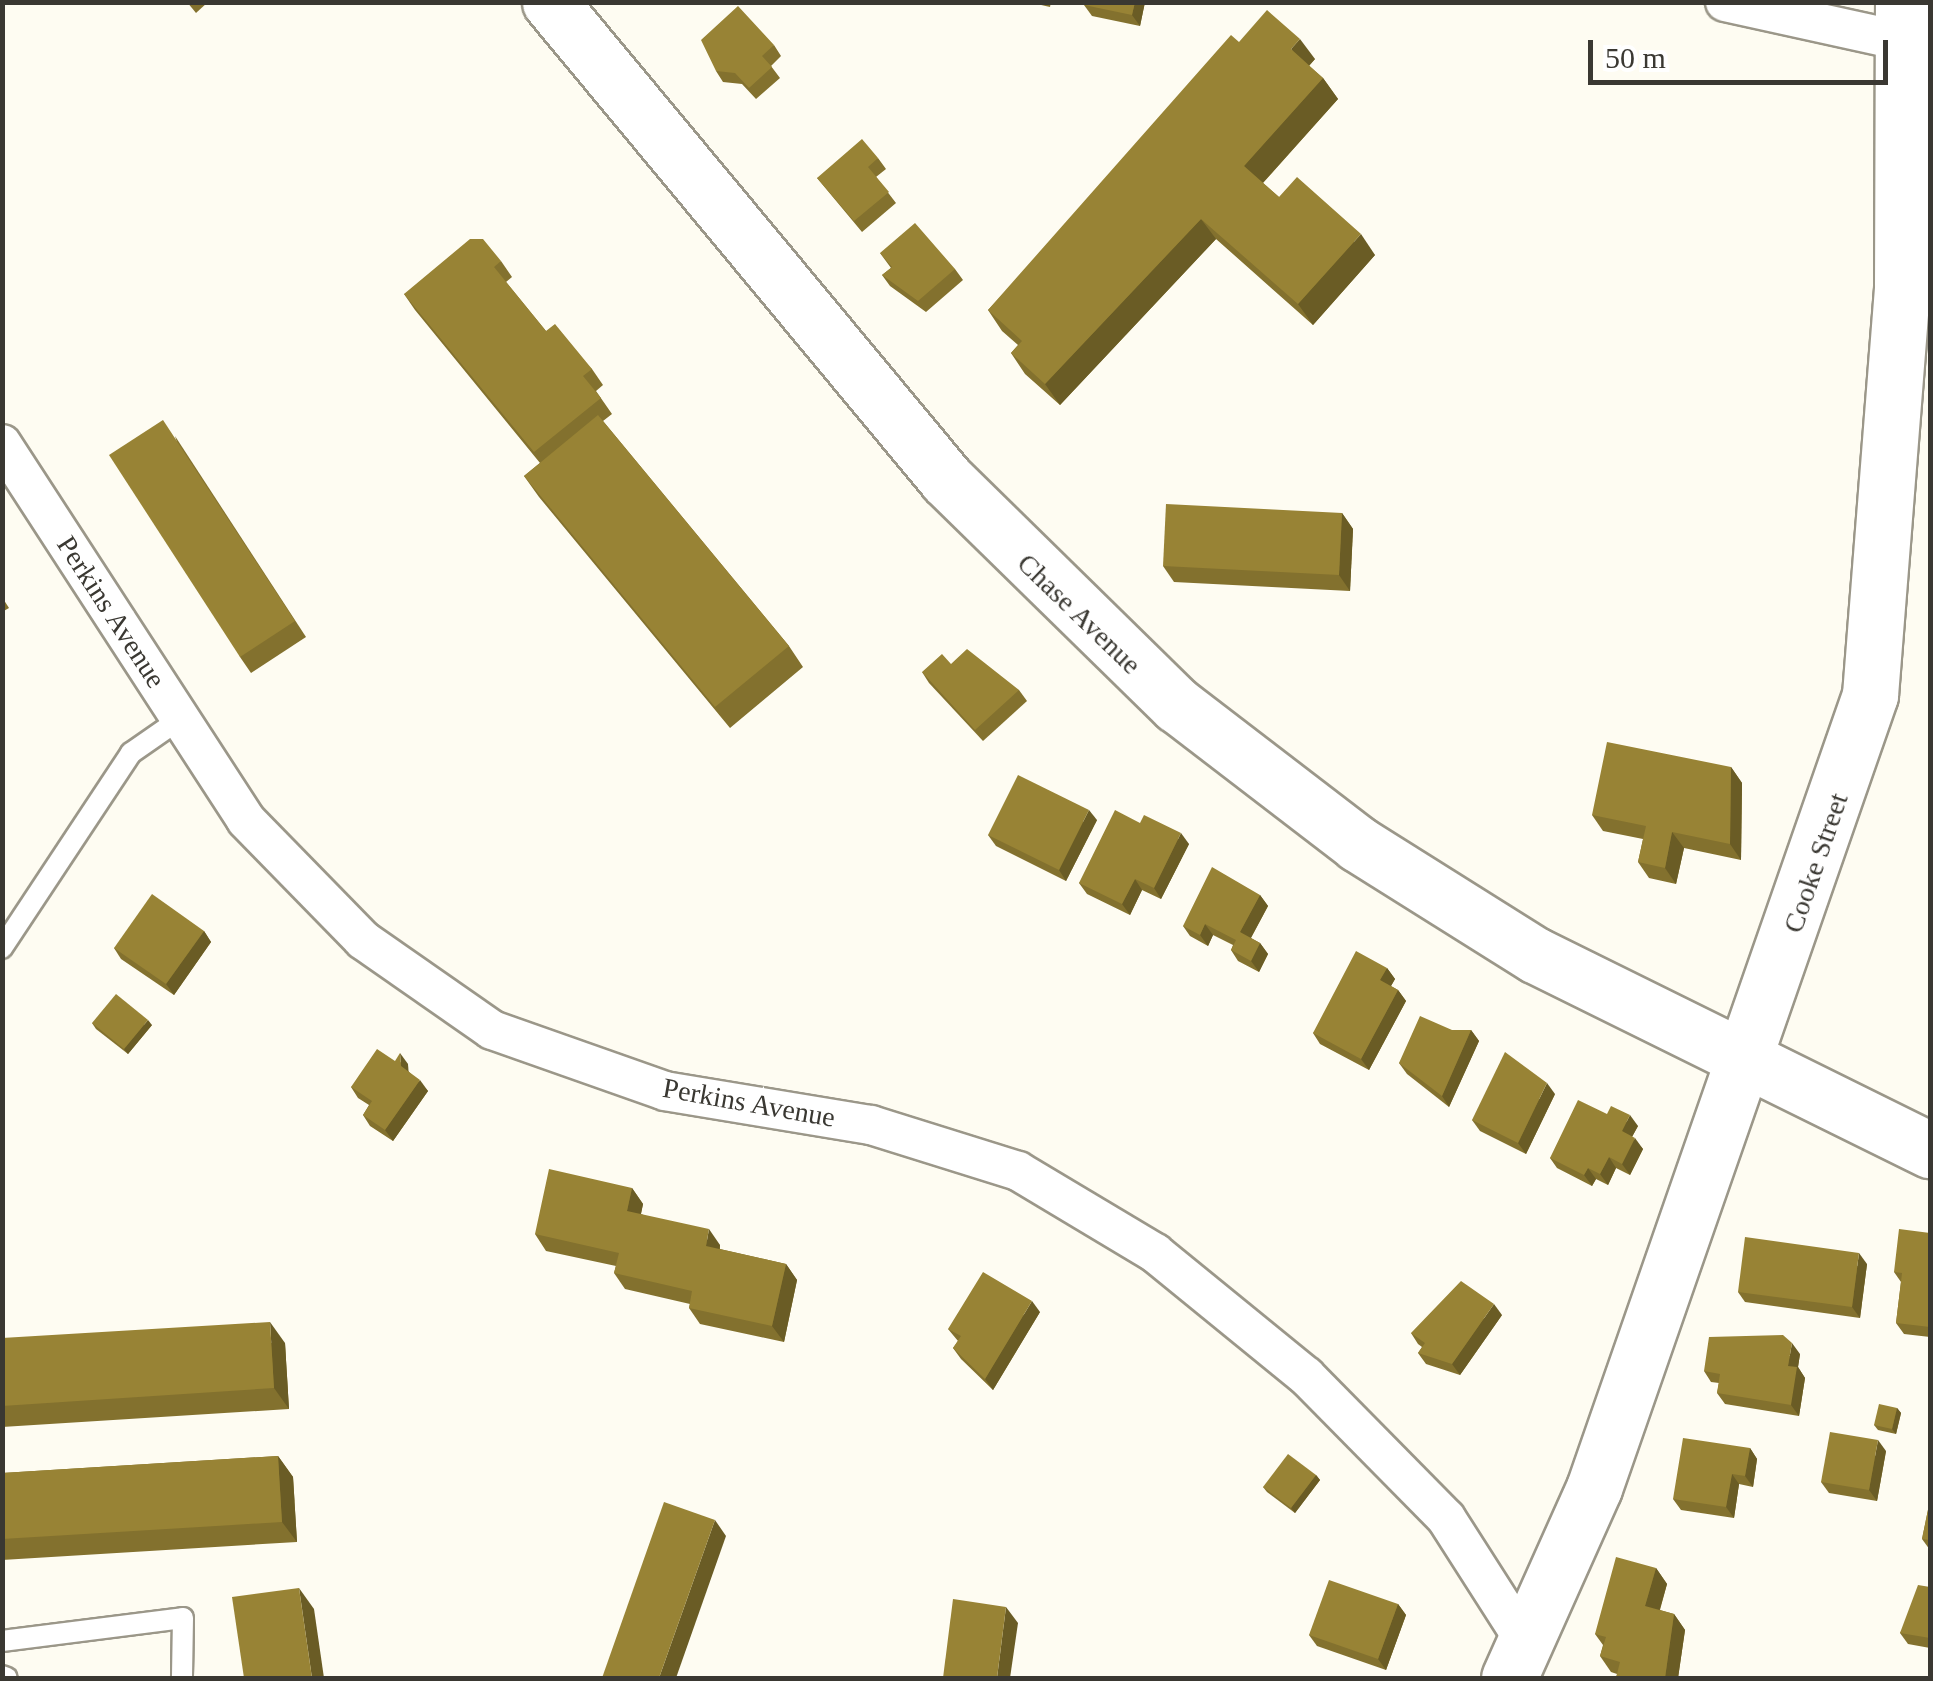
<!DOCTYPE html>
<html>
<head>
<meta charset="utf-8">
<style>
  body { margin:0 }
  #map { position:relative; width:1933px; height:1681px; overflow:hidden; background:#fefcf2; font-family:"Times New Roman",serif }
  div>[style] { position:absolute }
  .roads { filter:drop-shadow(2px 0 #9b9789) drop-shadow(-2px 0 #9b9789) drop-shadow(0 2px #9b9789) drop-shadow(0 -2px #9b9789) }
  .lane>* { height:20px; margin:-10px; padding:0 10px; transform-origin:10px; border-radius:10px; background:#fff }
  .street>* { height:38px; margin:-19px; padding:0 19px; transform-origin:19px; border-radius:19px; background:#fff }
  .secondary>* { height:55px; margin:-27.5px; padding:0 27.5px; transform-origin:27.5px; border-radius:27.5px; background:#fff }
  .wall>* { inset:0; background:#83712e }
  .shaded-wall>* { inset:0; background:#6a5c25 }
  .building>* { inset:0; background:#988335 }
  span { translate:-50% -50%; white-space:nowrap; text-align:center; line-height:1.15; -webkit-text-stroke:8px #fff; paint-order:stroke }
  .street-label { font-size:28px; color:#3a3832 }
  .frame { position:absolute; inset:0; border:5px solid #3a3832; pointer-events:none }
  .scale { position:absolute; left:1588px; top:40px; width:300px; height:45px; box-sizing:border-box; border:5px solid #3a3832; border-top:0; padding-left:12px; font-size:30px; line-height:35px; white-space:nowrap; color:#3a3832; -webkit-text-stroke:8px #fff; paint-order:stroke }
</style>
</head>
<body>
<div id="map">
  <div class="roads">
    <div class="lane">
      <i style="left:2px;top:948px;width:234px;rotate:-56.5deg"></i>
      <i style="left:131px;top:753px;width:60px;rotate:-34.8deg"></i>
      <i style="left:2px;top:1641px;width:182px;rotate:-7.2deg"></i>
      <i style="left:183px;top:1618px;width:60px;rotate:91deg"></i>
      <i style="left:2px;top:1676px;width:5px;rotate:22deg"></i>
    </div>
    <div class="street">
      <i style="left:1725px;top:2px;width:182px;rotate:12.4deg"></i>
      <i style="left:2px;top:444px;width:448px;rotate:57deg"></i>
      <i style="left:246px;top:820px;width:168px;rotate:45.7deg"></i>
      <i style="left:363px;top:940px;width:157px;rotate:34.9deg"></i>
      <i style="left:492px;top:1030px;width:183px;rotate:19.4deg"></i>
      <i style="left:665px;top:1091px;width:209px;rotate:9.4deg"></i>
      <i style="left:871px;top:1125px;width:154px;rotate:17.4deg"></i>
      <i style="left:1018px;top:1171px;width:160px;rotate:30.9deg"></i>
      <i style="left:1155px;top:1253px;width:195px;rotate:39.2deg"></i>
      <i style="left:1306px;top:1376px;width:199px;rotate:45.4deg"></i>
      <i style="left:1446px;top:1518px;width:148px;rotate:57.4deg"></i>
    </div>
    <div class="secondary">
      <i style="left:550px;top:2px;width:621px;rotate:50.29deg"></i>
      <i style="left:947px;top:480px;width:322px;rotate:44.4deg"></i>
      <i style="left:1177px;top:705px;width:228px;rotate:37.5deg"></i>
      <i style="left:1358px;top:844px;width:209px;rotate:32.1deg"></i>
      <i style="left:1535px;top:955px;width:441px;rotate:26.3deg"></i>
      <i style="left:1509px;top:1678px;width:208px;rotate:-65.9deg"></i>
      <i style="left:1594px;top:1488px;width:840px;rotate:-70.81deg"></i>
      <i style="left:1870px;top:695px;width:412px;rotate:-85.5deg"></i>
      <i style="left:1902px;top:284px;width:282px;rotate:-89.8deg"></i>
    </div>
  </div>
  <div class="wall">
    <i style="clip-path:polygon(187px 2px,208px 2px,196px 13px)"></i>
    <i style="clip-path:polygon(1028px 2px,1051px 2px,1050px 7px)"></i>
    <i style="clip-path:polygon(1084px 2px,1145px 2px,1140px 26px,1092px 16px,1084px 5px)"></i>
    <i style="clip-path:polygon(1239px 42px,1315px 59px,1309px 66px,1323px 78px,1338px 99px,1263px 183px,1279px 197px,1375px 255px,1313px 325px,1216px 239px,1060px 405px,1025px 374px,1011px 353px,1018px 345px,1002px 331px,988px 310px)"></i>
    <i style="clip-path:polygon(774px 45px,781px 56px,771px 66px,780px 78px,756px 99px,742px 84px,723px 82px,716px 71px)"></i>
    <i style="clip-path:polygon(878px 158px,886px 169px,876px 177px,896px 203px,862px 232px,817px 178px)"></i>
    <i style="clip-path:polygon(880px 253px,955px 269px,963px 280px,926px 312px,890px 286px,882px 275px,891px 268px)"></i>
    <i style="clip-path:polygon(501px 261px,512px 277px,506px 282px,546px 331px,592px 369px,603px 385px,596px 391px,612px 414px,603px 421px,789px 646px,803px 667px,730px 728px,539px 497px,524px 476px,540px 463px,415px 310px,404px 294px)"></i>
    <i style="clip-path:polygon(175px 436px,306px 637px,251px 673px,240px 657px)"></i>
    <i style="clip-path:polygon(1342px 513px,1353px 529px,1350px 591px,1174px 582px,1163px 566px)"></i>
    <i style="clip-path:polygon(2px 597px,9px 608px,2px 612px)"></i>
    <i style="clip-path:polygon(922px 672px,1019px 690px,1027px 701px,983px 741px,929px 683px)"></i>
    <i style="clip-path:polygon(1731px 767px,1742px 783px,1741px 860px,1684px 848px,1676px 884px,1649px 878px,1638px 862px,1643px 839px,1603px 831px,1592px 815px)"></i>
    <i style="clip-path:polygon(1097px 820px,1066px 881px,996px 846px,988px 835px)"></i>
    <i style="clip-path:polygon(1140px 823px,1189px 844px,1161px 899px,1142px 890px,1130px 915px,1087px 894px,1079px 883px)"></i>
    <i style="clip-path:polygon(1260px 895px,1268px 906px,1251px 938px,1260px 943px,1268px 954px,1259px 972px,1238px 961px,1231px 950px,1233px 945px,1213px 935px,1208px 946px,1190px 936px,1183px 926px)"></i>
    <i style="clip-path:polygon(204px 931px,211px 942px,174px 995px,121px 959px,114px 948px)"></i>
    <i style="clip-path:polygon(1387px 968px,1395px 979px,1391px 986px,1398px 990px,1406px 1001px,1369px 1070px,1320px 1044px,1313px 1033px)"></i>
    <i style="clip-path:polygon(92px 1023px,152px 1025px,128px 1054px,96px 1029px)"></i>
    <i style="clip-path:polygon(1452px 1030px,1471px 1030px,1479px 1041px,1449px 1107px,1407px 1074px,1399px 1063px)"></i>
    <i style="clip-path:polygon(395px 1061px,408px 1064px,408px 1071px,428px 1091px,393px 1141px,370px 1126px,363px 1115px,369px 1105px,358px 1098px,351px 1087px)"></i>
    <i style="clip-path:polygon(1555px 1094px,1526px 1154px,1480px 1131px,1472px 1120px)"></i>
    <i style="clip-path:polygon(1607px 1114px,1638px 1126px,1632px 1137px,1643px 1149px,1630px 1175px,1616px 1168px,1608px 1185px,1596px 1179px,1592px 1186px,1557px 1168px,1550px 1158px)"></i>
    <i style="clip-path:polygon(632px 1188px,643px 1204px,641px 1214px,720px 1245px,720px 1249px,786px 1264px,797px 1280px,784px 1342px,700px 1324px,689px 1308px,690px 1304px,625px 1289px,614px 1273px,616px 1266px,546px 1251px,535px 1234px)"></i>
    <i style="clip-path:polygon(1930px 1233px,1930px 1337px,1904px 1334px,1896px 1323px,1901px 1282px,1894px 1272px)"></i>
    <i style="clip-path:polygon(1867px 1264px,1860px 1318px,1745px 1302px,1738px 1292px)"></i>
    <i style="clip-path:polygon(1040px 1312px,993px 1390px,961px 1359px,953px 1348px,958px 1341px,948px 1329px)"></i>
    <i style="clip-path:polygon(1502px 1315px,1460px 1375px,1426px 1364px,1418px 1353px,1422px 1347px,1418px 1344px,1411px 1333px)"></i>
    <i style="clip-path:polygon(2px 1338px,285px 1343px,289px 1409px,2px 1427px)"></i>
    <i style="clip-path:polygon(1800px 1354px,1798px 1367px,1805px 1378px,1799px 1416px,1725px 1404px,1717px 1393px,1719px 1383px,1711px 1382px,1704px 1371px)"></i>
    <i style="clip-path:polygon(1897px 1408px,1901px 1413px,1896px 1434px,1878px 1430px,1874px 1425px)"></i>
    <i style="clip-path:polygon(1750px 1448px,1757px 1459px,1753px 1487px,1739px 1484px,1734px 1518px,1681px 1510px,1673px 1499px)"></i>
    <i style="clip-path:polygon(1886px 1451px,1877px 1501px,1829px 1493px,1821px 1482px)"></i>
    <i style="clip-path:polygon(278px 1456px,293px 1477px,297px 1542px,2px 1560px,2px 1473px)"></i>
    <i style="clip-path:polygon(1316px 1475px,1320px 1480px,1295px 1513px,1267px 1492px,1263px 1487px)"></i>
    <i style="clip-path:polygon(1930px 1500px,1930px 1550px,1922px 1539px)"></i>
    <i style="clip-path:polygon(1656px 1568px,1667px 1584px,1660px 1610px,1674px 1614px,1685px 1630px,1678px 1678px,1616px 1678px,1617px 1674px,1611px 1672px,1600px 1656px,1603px 1645px,1595px 1634px)"></i>
    <i style="clip-path:polygon(1930px 1587px,1930px 1648px,1908px 1644px,1900px 1633px)"></i>
    <i style="clip-path:polygon(1398px 1604px,1406px 1615px,1386px 1670px,1317px 1646px,1309px 1635px)"></i>
  </div>
  <div class="shaded-wall">
    <i style="clip-path:polygon(1135px 2px,1145px 2px,1140px 26px,1132px 15px)"></i>
    <i style="clip-path:polygon(1300px 39px,1315px 59px,1305px 70px,1291px 49px)"></i>
    <i style="clip-path:polygon(1323px 78px,1338px 99px,1259px 187px,1244px 166px)"></i>
    <i style="clip-path:polygon(1201px 219px,1216px 239px,1060px 405px,1045px 384px)"></i>
    <i style="clip-path:polygon(1361px 234px,1375px 255px,1313px 325px,1298px 304px)"></i>
    <i style="clip-path:polygon(1342px 513px,1353px 529px,1350px 591px,1339px 575px)"></i>
    <i style="clip-path:polygon(1731px 767px,1742px 783px,1741px 860px,1730px 844px)"></i>
    <i style="clip-path:polygon(1089px 810px,1097px 820px,1066px 881px,1059px 870px)"></i>
    <i style="clip-path:polygon(1672px 832px,1684px 848px,1676px 884px,1665px 868px)"></i>
    <i style="clip-path:polygon(1181px 833px,1189px 844px,1161px 899px,1154px 888px)"></i>
    <i style="clip-path:polygon(1135px 879px,1142px 890px,1130px 915px,1122px 904px)"></i>
    <i style="clip-path:polygon(1260px 895px,1268px 906px,1248px 943px,1240px 932px)"></i>
    <i style="clip-path:polygon(1205px 924px,1213px 935px,1208px 946px,1200px 935px)"></i>
    <i style="clip-path:polygon(204px 931px,211px 942px,174px 995px,166px 984px)"></i>
    <i style="clip-path:polygon(1260px 943px,1268px 954px,1259px 972px,1251px 961px)"></i>
    <i style="clip-path:polygon(1387px 968px,1395px 979px,1388px 991px,1380px 980px)"></i>
    <i style="clip-path:polygon(1398px 990px,1406px 1001px,1369px 1070px,1361px 1059px)"></i>
    <i style="clip-path:polygon(148px 1020px,152px 1025px,128px 1054px,124px 1049px)"></i>
    <i style="clip-path:polygon(1471px 1030px,1479px 1041px,1449px 1107px,1442px 1096px)"></i>
    <i style="clip-path:polygon(400px 1053px,408px 1064px,409px 1077px,401px 1066px)"></i>
    <i style="clip-path:polygon(420px 1080px,428px 1091px,393px 1141px,385px 1130px)"></i>
    <i style="clip-path:polygon(1547px 1083px,1555px 1094px,1526px 1154px,1518px 1143px)"></i>
    <i style="clip-path:polygon(1630px 1115px,1638px 1126px,1629px 1142px,1622px 1131px)"></i>
    <i style="clip-path:polygon(1635px 1138px,1643px 1149px,1630px 1175px,1622px 1164px)"></i>
    <i style="clip-path:polygon(1609px 1157px,1616px 1168px,1608px 1185px,1600px 1174px)"></i>
    <i style="clip-path:polygon(1588px 1168px,1596px 1179px,1592px 1186px,1584px 1175px)"></i>
    <i style="clip-path:polygon(632px 1188px,643px 1204px,638px 1227px,627px 1211px)"></i>
    <i style="clip-path:polygon(709px 1229px,720px 1245px,717px 1262px,706px 1246px)"></i>
    <i style="clip-path:polygon(1859px 1253px,1867px 1264px,1860px 1318px,1852px 1307px)"></i>
    <i style="clip-path:polygon(786px 1264px,797px 1280px,784px 1342px,772px 1326px)"></i>
    <i style="clip-path:polygon(1032px 1301px,1040px 1312px,993px 1390px,985px 1379px)"></i>
    <i style="clip-path:polygon(1494px 1304px,1502px 1315px,1460px 1375px,1452px 1364px)"></i>
    <i style="clip-path:polygon(270px 1322px,285px 1343px,289px 1409px,274px 1388px)"></i>
    <i style="clip-path:polygon(1792px 1343px,1800px 1354px,1798px 1367px,1805px 1378px,1799px 1416px,1791px 1405px,1788px 1366px)"></i>
    <i style="clip-path:polygon(1897px 1408px,1901px 1413px,1896px 1434px,1892px 1429px)"></i>
    <i style="clip-path:polygon(1878px 1440px,1886px 1451px,1877px 1501px,1869px 1490px)"></i>
    <i style="clip-path:polygon(1750px 1448px,1757px 1459px,1753px 1487px,1745px 1476px)"></i>
    <i style="clip-path:polygon(278px 1456px,293px 1477px,297px 1542px,282px 1522px)"></i>
    <i style="clip-path:polygon(1732px 1474px,1739px 1484px,1734px 1518px,1726px 1507px)"></i>
    <i style="clip-path:polygon(1316px 1475px,1320px 1480px,1295px 1513px,1291px 1508px)"></i>
    <i style="clip-path:polygon(715px 1520px,726px 1536px,676px 1678px,659px 1678px)"></i>
    <i style="clip-path:polygon(1656px 1568px,1667px 1584px,1656px 1622px,1645px 1606px)"></i>
    <i style="clip-path:polygon(299px 1588px,314px 1609px,324px 1678px,312px 1678px)"></i>
    <i style="clip-path:polygon(1398px 1604px,1406px 1615px,1386px 1670px,1378px 1659px)"></i>
    <i style="clip-path:polygon(1006px 1607px,1018px 1623px,1010px 1678px,997px 1678px)"></i>
    <i style="clip-path:polygon(1674px 1614px,1685px 1630px,1678px 1678px,1665px 1678px)"></i>
  </div>
  <div class="building">
    <i style="clip-path:polygon(1084px 2px,1135px 2px,1132px 15px,1084px 5px)"></i>
    <i style="clip-path:polygon(738px 6px,774px 45px,762px 56px,772px 67px,749px 88px,735px 73px,716px 71px,701px 40px)"></i>
    <i style="clip-path:polygon(1267px 10px,1300px 39px,1291px 49px,1323px 78px,1244px 166px,1279px 197px,1297px 177px,1361px 234px,1298px 304px,1201px 219px,1045px 384px,1011px 353px,1022px 341px,988px 310px,1231px 35px,1239px 42px)"></i>
    <i style="clip-path:polygon(862px 139px,878px 158px,868px 167px,889px 192px,854px 221px,817px 178px)"></i>
    <i style="clip-path:polygon(915px 223px,955px 269px,918px 301px,882px 275px,892px 267px,880px 253px)"></i>
    <i style="clip-path:polygon(470px 239px,483px 239px,501px 261px,494px 267px,546px 331px,555px 324px,592px 369px,583px 376px,601px 398px,534px 452px,404px 294px)"></i>
    <i style="clip-path:polygon(598px 415px,789px 646px,715px 707px,524px 476px)"></i>
    <i style="clip-path:polygon(163px 420px,295px 621px,240px 657px,109px 455px)"></i>
    <i style="clip-path:polygon(1166px 504px,1342px 513px,1339px 575px,1163px 566px)"></i>
    <i style="clip-path:polygon(967px 649px,1019px 690px,975px 730px,922px 672px,942px 654px,951px 664px)"></i>
    <i style="clip-path:polygon(1607px 742px,1731px 767px,1730px 844px,1672px 832px,1665px 868px,1638px 862px,1646px 826px,1592px 815px)"></i>
    <i style="clip-path:polygon(1018px 775px,1089px 810px,1059px 870px,988px 835px)"></i>
    <i style="clip-path:polygon(1115px 810px,1140px 823px,1144px 815px,1181px 833px,1154px 888px,1135px 879px,1122px 904px,1079px 883px)"></i>
    <i style="clip-path:polygon(1212px 867px,1260px 895px,1240px 932px,1260px 943px,1251px 961px,1231px 950px,1236px 940px,1205px 924px,1200px 935px,1183px 926px)"></i>
    <i style="clip-path:polygon(152px 894px,204px 931px,166px 984px,114px 948px)"></i>
    <i style="clip-path:polygon(1356px 951px,1387px 968px,1380px 980px,1398px 990px,1361px 1059px,1313px 1033px)"></i>
    <i style="clip-path:polygon(116px 994px,148px 1020px,124px 1049px,92px 1023px)"></i>
    <i style="clip-path:polygon(1420px 1016px,1452px 1030px,1471px 1030px,1442px 1096px,1399px 1063px)"></i>
    <i style="clip-path:polygon(377px 1049px,395px 1061px,400px 1053px,401px 1066px,420px 1080px,385px 1130px,363px 1115px,372px 1101px,351px 1087px)"></i>
    <i style="clip-path:polygon(1505px 1052px,1547px 1083px,1518px 1143px,1472px 1120px)"></i>
    <i style="clip-path:polygon(1578px 1100px,1607px 1114px,1611px 1106px,1630px 1115px,1622px 1131px,1635px 1138px,1622px 1164px,1609px 1157px,1600px 1174px,1588px 1168px,1584px 1175px,1550px 1158px)"></i>
    <i style="clip-path:polygon(549px 1169px,632px 1188px,627px 1211px,709px 1229px,706px 1246px,786px 1264px,772px 1326px,689px 1308px,692px 1291px,614px 1273px,619px 1253px,535px 1234px)"></i>
    <i style="clip-path:polygon(1899px 1229px,1930px 1233px,1930px 1327px,1896px 1323px,1902px 1273px,1894px 1272px)"></i>
    <i style="clip-path:polygon(1745px 1237px,1859px 1253px,1852px 1307px,1738px 1292px)"></i>
    <i style="clip-path:polygon(983px 1272px,1032px 1301px,985px 1379px,953px 1348px,961px 1336px,948px 1329px)"></i>
    <i style="clip-path:polygon(1461px 1281px,1494px 1304px,1452px 1364px,1418px 1353px,1425px 1343px,1411px 1333px)"></i>
    <i style="clip-path:polygon(270px 1322px,274px 1388px,2px 1406px,2px 1338px)"></i>
    <i style="clip-path:polygon(1783px 1335px,1792px 1343px,1788px 1366px,1797px 1367px,1791px 1405px,1717px 1393px,1720px 1374px,1704px 1371px,1709px 1337px)"></i>
    <i style="clip-path:polygon(1879px 1404px,1897px 1408px,1892px 1429px,1874px 1425px)"></i>
    <i style="clip-path:polygon(1830px 1432px,1878px 1440px,1869px 1490px,1821px 1482px)"></i>
    <i style="clip-path:polygon(1683px 1438px,1750px 1448px,1745px 1476px,1732px 1474px,1726px 1507px,1673px 1499px)"></i>
    <i style="clip-path:polygon(1288px 1454px,1316px 1475px,1291px 1508px,1263px 1487px)"></i>
    <i style="clip-path:polygon(278px 1456px,282px 1522px,2px 1539px,2px 1473px)"></i>
    <i style="clip-path:polygon(1930px 1500px,1930px 1540px,1922px 1539px)"></i>
    <i style="clip-path:polygon(664px 1502px,715px 1520px,659px 1678px,602px 1678px)"></i>
    <i style="clip-path:polygon(1616px 1557px,1656px 1568px,1645px 1606px,1674px 1614px,1665px 1678px,1616px 1678px,1620px 1662px,1600px 1656px,1606px 1637px,1595px 1634px)"></i>
    <i style="clip-path:polygon(1329px 1580px,1398px 1604px,1378px 1659px,1309px 1635px)"></i>
    <i style="clip-path:polygon(1918px 1585px,1930px 1587px,1930px 1638px,1900px 1633px)"></i>
    <i style="clip-path:polygon(299px 1588px,312px 1678px,244px 1678px,232px 1597px)"></i>
    <i style="clip-path:polygon(953px 1599px,1006px 1607px,997px 1678px,943px 1678px)"></i>
  </div>
  <div class="street-label">
    <span style="left:111px;top:612px;rotate:57deg">Perkins Avenue</span>
    <span style="left:1079px;top:614px;rotate:44deg">Chase Avenue</span>
    <span style="left:1816px;top:863px;rotate:-71deg">Cooke Street</span>
    <span style="left:749px;top:1103px;rotate:10deg">Perkins Avenue</span>
  </div>
  <div class="frame"></div>
  <div class="scale">50 m</div>
</div>
</body>
</html>
